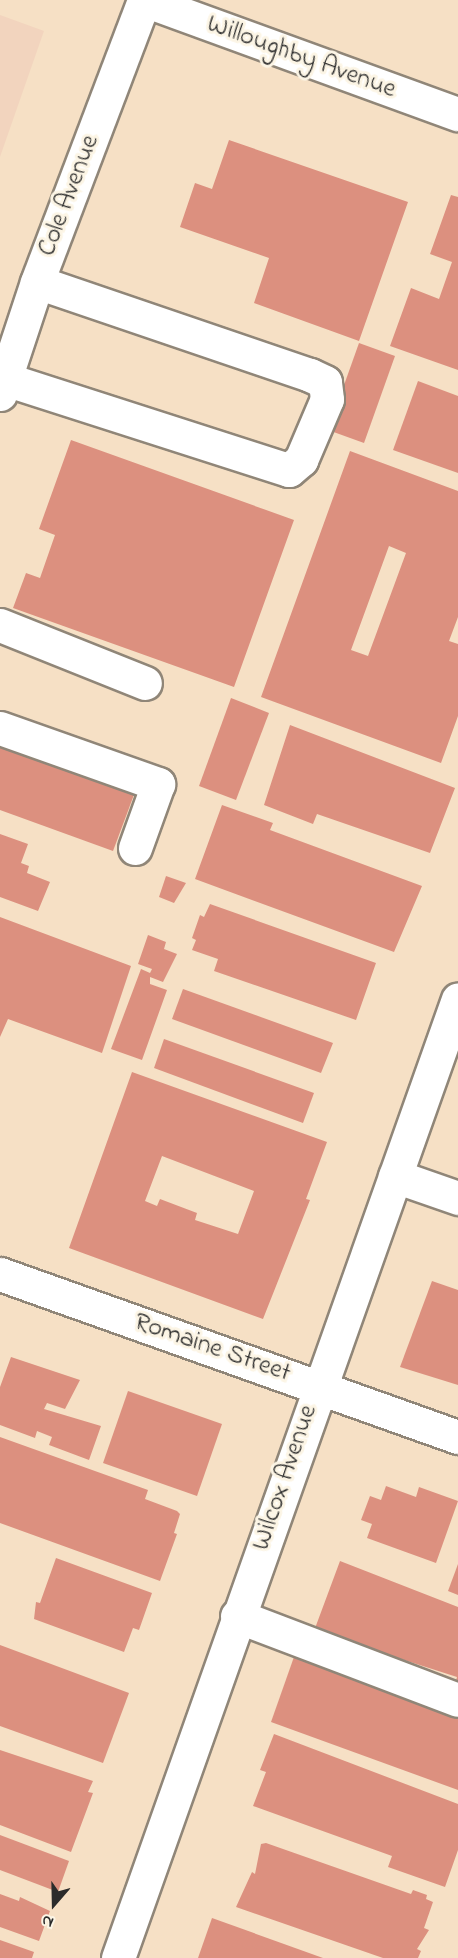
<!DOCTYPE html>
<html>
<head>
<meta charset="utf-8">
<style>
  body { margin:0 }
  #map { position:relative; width:458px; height:1958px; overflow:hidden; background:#f6e0c5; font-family:"Indie Flower",sans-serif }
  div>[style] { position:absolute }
  .built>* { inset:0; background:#f2d4be }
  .building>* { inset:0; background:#dc907f }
  .roads { filter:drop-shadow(2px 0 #908678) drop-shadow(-2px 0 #908678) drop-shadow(0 2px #908678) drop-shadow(0 -2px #908678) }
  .minor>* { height:33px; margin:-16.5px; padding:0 16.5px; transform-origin:16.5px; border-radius:16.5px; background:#fff }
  span { translate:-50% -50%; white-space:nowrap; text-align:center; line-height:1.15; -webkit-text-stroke:6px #fcf5e5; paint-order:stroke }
  .street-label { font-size:26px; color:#2b2b2b }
  .north { position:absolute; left:24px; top:1874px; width:60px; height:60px; -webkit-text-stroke:4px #fcf5e5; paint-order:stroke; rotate:200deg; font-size:16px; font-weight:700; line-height:24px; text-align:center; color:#2b2b2b }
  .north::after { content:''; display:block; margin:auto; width:21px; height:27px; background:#2b2b2b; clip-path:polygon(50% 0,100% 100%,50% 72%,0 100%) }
</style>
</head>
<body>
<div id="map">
  <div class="built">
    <i style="clip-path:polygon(0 15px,44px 31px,0 157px)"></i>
  </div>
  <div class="building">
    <i style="clip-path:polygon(229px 140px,408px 202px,359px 341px,254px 303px,269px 258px,180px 227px,195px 183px,212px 189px)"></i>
    <i style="clip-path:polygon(451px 195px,458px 197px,458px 370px,390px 346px,411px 288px,439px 299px,452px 262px,430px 254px)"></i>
    <i style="clip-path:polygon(359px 343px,395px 356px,364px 443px,328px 430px)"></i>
    <i style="clip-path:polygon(418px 381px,458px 396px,458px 473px,393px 450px)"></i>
    <i style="clip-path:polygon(71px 440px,294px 520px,234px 687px,13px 608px,26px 573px,40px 578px,55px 535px,39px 529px)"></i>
    <i style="clip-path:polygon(evenodd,350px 451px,458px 491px,458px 617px,449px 641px,458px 644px,458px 716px,441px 763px,261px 697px,350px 451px,389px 546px,406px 553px,368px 656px,351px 650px,389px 546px)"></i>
    <i style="clip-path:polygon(231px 698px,269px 713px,236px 800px,199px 786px)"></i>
    <i style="clip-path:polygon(290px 725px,455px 788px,430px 853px,317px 814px,313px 824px,264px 805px)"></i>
    <i style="clip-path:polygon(0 741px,135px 792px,113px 851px,0 810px)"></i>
    <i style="clip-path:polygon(222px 805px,273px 823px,270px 830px,422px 886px,394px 952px,195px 879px)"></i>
    <i style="clip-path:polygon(0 834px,28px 844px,21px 863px,29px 866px,27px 873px,50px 882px,38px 911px,0 897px)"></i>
    <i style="clip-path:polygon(166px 876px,186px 883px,174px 903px,159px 897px)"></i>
    <i style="clip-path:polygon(210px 904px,376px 963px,356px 1020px,214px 971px,218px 959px,192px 950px,196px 940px,192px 938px,200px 915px,204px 917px)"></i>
    <i style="clip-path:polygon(0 917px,131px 966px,102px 1053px,8px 1019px,0 1037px)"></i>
    <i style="clip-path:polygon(148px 935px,166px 942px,164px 949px,177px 954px,163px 982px,150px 977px,150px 984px,167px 990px,142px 1060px,111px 1049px,141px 969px,150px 973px,152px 969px,138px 964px)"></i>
    <i style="clip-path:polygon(183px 989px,333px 1043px,321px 1073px,172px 1019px)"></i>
    <i style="clip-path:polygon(164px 1039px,314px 1093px,303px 1123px,154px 1068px)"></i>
    <i style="clip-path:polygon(evenodd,132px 1072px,327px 1142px,306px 1199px,310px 1200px,263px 1319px,69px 1248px,132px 1072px,162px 1156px,254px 1191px,238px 1234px,195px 1220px,197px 1213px,160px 1199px,157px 1206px,145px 1201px,162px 1156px)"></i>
    <i style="clip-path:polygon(432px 1281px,458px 1290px,458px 1385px,400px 1367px)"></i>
    <i style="clip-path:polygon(11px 1357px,80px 1380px,65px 1409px,47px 1403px,44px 1409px,101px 1426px,89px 1460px,49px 1445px,52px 1437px,37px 1431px,35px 1438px,0 1425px,0 1387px)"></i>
    <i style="clip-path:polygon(128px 1391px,222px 1424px,197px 1496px,103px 1463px)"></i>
    <i style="clip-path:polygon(0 1437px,148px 1490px,145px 1499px,177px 1511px,180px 1514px,174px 1533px,177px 1534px,160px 1581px,0 1523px)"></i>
    <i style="clip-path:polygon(386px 1486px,416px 1497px,419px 1487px,458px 1501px,436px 1563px,367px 1538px,372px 1524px,361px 1520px,370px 1496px,381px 1500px)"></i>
    <i style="clip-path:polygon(56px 1558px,152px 1593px,139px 1630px,133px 1628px,124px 1652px,34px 1619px,36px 1602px,40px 1603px)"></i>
    <i style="clip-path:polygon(340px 1561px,458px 1607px,458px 1688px,454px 1687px,457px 1677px,314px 1631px)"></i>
    <i style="clip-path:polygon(458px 1564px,458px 1595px,448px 1591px)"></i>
    <i style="clip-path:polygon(0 1645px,129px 1693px,103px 1763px,0 1726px)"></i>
    <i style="clip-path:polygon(295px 1654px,458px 1713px,458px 1790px,271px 1722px)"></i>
    <i style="clip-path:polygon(274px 1734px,458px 1804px,458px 1850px,445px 1887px,388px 1867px,392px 1856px,253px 1806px,266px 1772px,260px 1770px)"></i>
    <i style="clip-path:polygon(0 1750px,93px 1781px,88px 1792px,93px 1793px,71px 1852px,0 1825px)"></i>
    <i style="clip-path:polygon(0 1835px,69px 1861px,58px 1892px,0 1870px)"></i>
    <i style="clip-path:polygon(266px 1843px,411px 1894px,413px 1890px,427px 1895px,426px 1899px,433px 1902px,424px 1928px,429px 1930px,417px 1949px,421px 1951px,418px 1958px,383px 1958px,236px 1907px,252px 1872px,255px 1874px,261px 1844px)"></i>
    <i style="clip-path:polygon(0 1894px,19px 1901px,20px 1897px,50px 1911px,39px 1941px,0 1927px)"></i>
    <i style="clip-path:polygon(212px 1918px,323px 1958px,198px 1958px)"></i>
    <i style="clip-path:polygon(0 1940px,34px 1952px,32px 1958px,0 1958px)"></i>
  </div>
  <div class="roads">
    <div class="minor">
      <i style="left:144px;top:0;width:334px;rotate:20deg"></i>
      <i style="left:5px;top:379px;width:298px;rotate:17.8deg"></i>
      <i style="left:289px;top:470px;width:16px;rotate:-40deg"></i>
      <i style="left:301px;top:460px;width:66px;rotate:-66.9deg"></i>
      <i style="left:327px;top:399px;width:17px;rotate:-97deg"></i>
      <i style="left:325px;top:382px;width:17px;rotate:-155deg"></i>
      <i style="left:310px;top:375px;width:288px;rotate:-161.2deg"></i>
      <i style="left:0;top:394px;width:118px;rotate:-71.7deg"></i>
      <i style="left:37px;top:282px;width:302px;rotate:-69.2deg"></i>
      <i style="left:0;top:625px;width:156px;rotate:21.8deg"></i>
      <i style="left:0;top:728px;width:168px;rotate:19.5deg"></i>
      <i style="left:158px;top:784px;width:68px;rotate:109.8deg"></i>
      <i style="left:395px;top:1176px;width:67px;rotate:19.2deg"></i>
      <i style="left:0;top:1274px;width:486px;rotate:19.6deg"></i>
      <i style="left:237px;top:1616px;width:236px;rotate:20.8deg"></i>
      <i style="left:118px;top:1958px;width:1017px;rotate:-70.48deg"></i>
    </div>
  </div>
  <div class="street-label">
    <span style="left:301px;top:58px;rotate:20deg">Willoughby Avenue</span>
    <span style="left:70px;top:196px;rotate:-69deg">Cole Avenue</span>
    <span style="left:212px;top:1349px;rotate:19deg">Romaine Street</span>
    <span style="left:286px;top:1478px;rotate:-71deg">Wilcox Avenue</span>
  </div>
  <div class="north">N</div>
</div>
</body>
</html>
